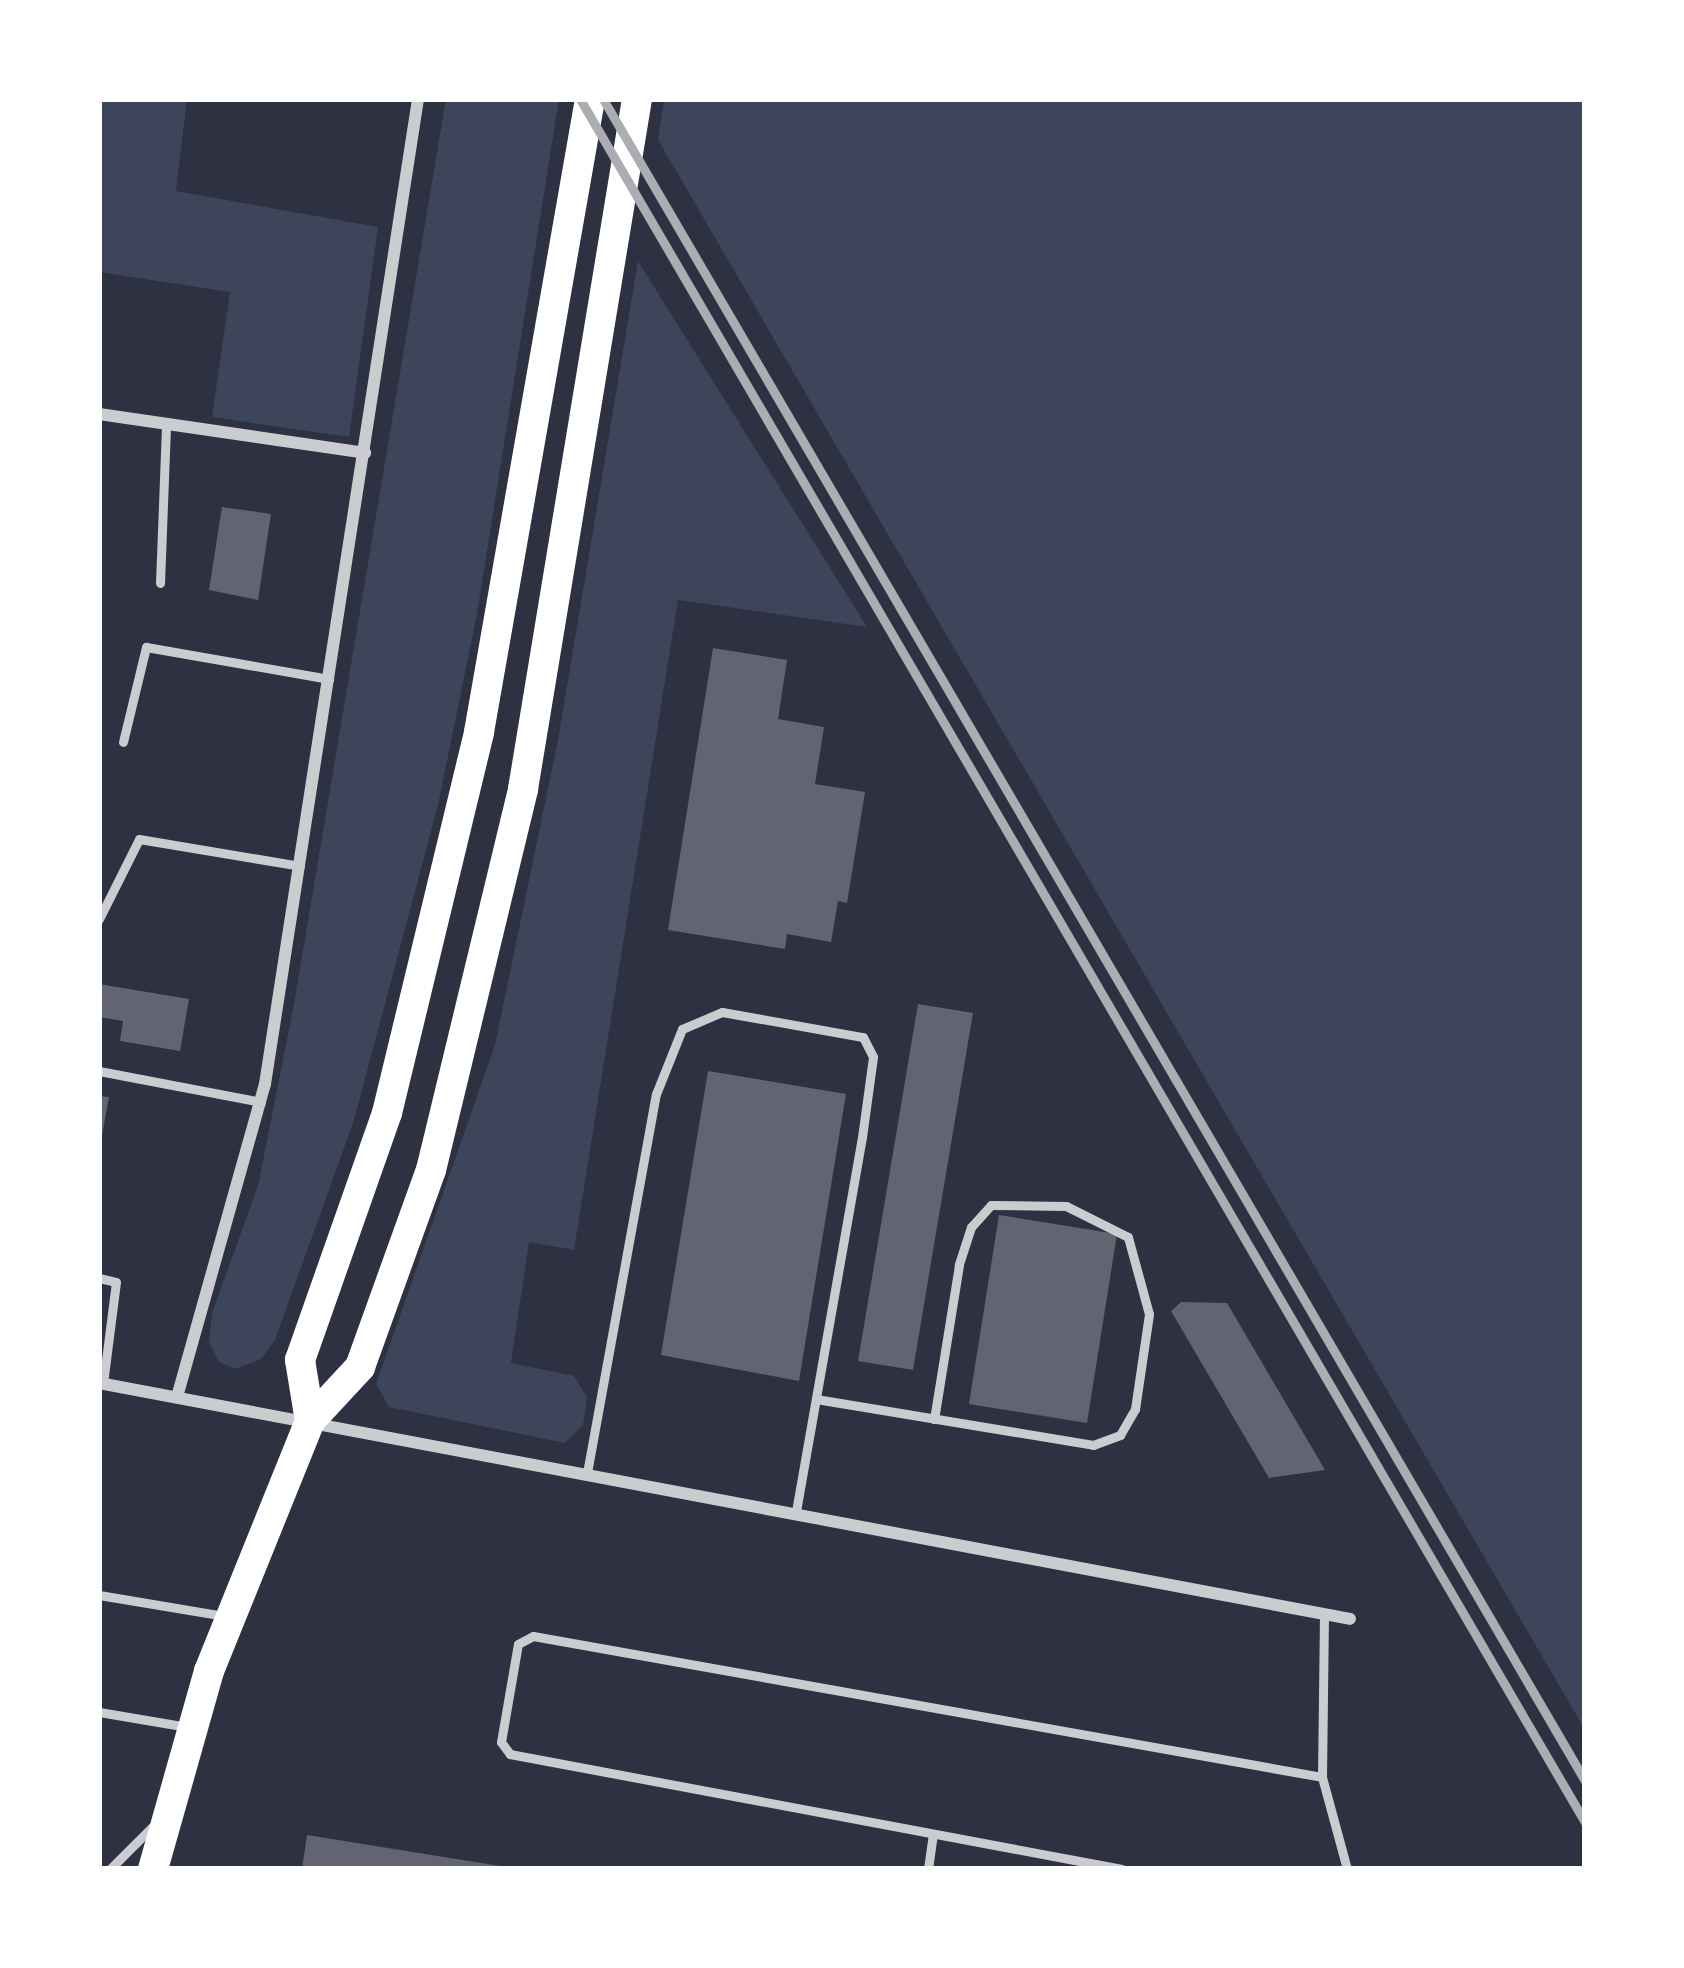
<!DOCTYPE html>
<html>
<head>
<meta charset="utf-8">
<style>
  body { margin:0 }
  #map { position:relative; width:1684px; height:1968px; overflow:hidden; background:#2d3142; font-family:"Space Grotesk",sans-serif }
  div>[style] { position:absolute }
  .green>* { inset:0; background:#3c4559 }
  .building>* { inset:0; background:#626471 }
  .service>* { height:9px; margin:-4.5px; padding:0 4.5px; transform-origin:4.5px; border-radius:4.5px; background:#caccd0 }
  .minor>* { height:12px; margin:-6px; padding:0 6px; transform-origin:6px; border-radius:6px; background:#caccd0 }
  .primary>* { height:30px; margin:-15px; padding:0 15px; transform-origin:15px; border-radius:15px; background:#fff }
  .rail>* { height:9px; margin:-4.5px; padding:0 4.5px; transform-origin:4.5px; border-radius:4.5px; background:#abadb3 }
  span { translate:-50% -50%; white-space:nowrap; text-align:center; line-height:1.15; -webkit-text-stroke:12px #fff; paint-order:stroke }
  .frame { position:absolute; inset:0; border:102px solid #fff; pointer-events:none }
</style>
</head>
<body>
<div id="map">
  <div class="green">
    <i style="clip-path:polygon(99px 99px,187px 99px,176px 191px,378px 227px,349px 437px,212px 417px,230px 292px,99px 272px)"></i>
    <i style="clip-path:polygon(446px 99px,559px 99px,477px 614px,438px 805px,354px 1120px,275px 1340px,261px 1359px,235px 1369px,219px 1362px,209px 1343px,212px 1313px,258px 1186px,294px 1004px)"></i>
    <i style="clip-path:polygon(664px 99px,1585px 99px,1585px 1730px,658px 140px)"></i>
    <i style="clip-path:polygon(638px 261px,867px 627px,678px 600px,574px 1250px,529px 1242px,511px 1363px,574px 1376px,587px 1397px,583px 1425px,565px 1443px,389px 1407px,376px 1384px,495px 1045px,558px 740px)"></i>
  </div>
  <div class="building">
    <i style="clip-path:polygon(222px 507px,271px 514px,258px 600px,209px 590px)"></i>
    <i style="clip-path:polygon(713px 648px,787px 660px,778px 719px,824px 727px,815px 784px,865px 792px,847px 903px,838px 901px,831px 942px,787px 934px,785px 949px,668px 930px)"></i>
    <i style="clip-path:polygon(99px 984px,189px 999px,180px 1051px,120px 1041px,123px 1021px,99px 1017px)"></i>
    <i style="clip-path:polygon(918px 1004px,973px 1013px,913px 1370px,858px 1361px)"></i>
    <i style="clip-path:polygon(708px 1071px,846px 1094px,799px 1381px,661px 1355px)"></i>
    <i style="clip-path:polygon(99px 1096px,109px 1097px,101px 1141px,99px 1141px)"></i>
    <i style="clip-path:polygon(999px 1215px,1117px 1234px,1087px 1423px,969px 1404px)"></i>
    <i style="clip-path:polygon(1181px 1302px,1227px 1303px,1325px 1470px,1269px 1478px,1171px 1311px)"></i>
    <i style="clip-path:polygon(307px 1835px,500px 1866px,500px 1869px,302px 1869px)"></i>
  </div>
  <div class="service">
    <i style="left:160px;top:583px;width:159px;rotate:-87.8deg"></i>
    <i style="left:123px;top:742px;width:98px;rotate:-76.4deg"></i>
    <i style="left:146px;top:647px;width:186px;rotate:9.9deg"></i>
    <i style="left:99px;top:919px;width:89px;rotate:-63.4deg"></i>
    <i style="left:139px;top:839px;width:163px;rotate:9.5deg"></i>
    <i style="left:99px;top:1071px;width:165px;rotate:10.8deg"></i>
    <i style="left:99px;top:1278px;width:17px;rotate:13deg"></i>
    <i style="left:116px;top:1282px;width:102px;rotate:97.3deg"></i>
    <i style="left:816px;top:1399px;width:281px;rotate:9.4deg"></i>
    <i style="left:1093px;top:1445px;width:29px;rotate:-20deg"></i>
    <i style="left:1120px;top:1435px;width:30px;rotate:-60deg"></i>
    <i style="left:1135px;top:1409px;width:96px;rotate:-81.6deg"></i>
    <i style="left:1149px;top:1314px;width:80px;rotate:-105.3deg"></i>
    <i style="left:1128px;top:1237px;width:69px;rotate:-153.4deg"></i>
    <i style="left:1066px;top:1206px;width:75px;rotate:-179.2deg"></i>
    <i style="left:991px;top:1205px;width:30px;rotate:132deg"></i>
    <i style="left:971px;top:1227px;width:40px;rotate:108deg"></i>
    <i style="left:959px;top:1265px;width:156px;rotate:99.2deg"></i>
    <i style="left:587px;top:1473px;width:385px;rotate:-79.7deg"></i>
    <i style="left:656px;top:1094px;width:70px;rotate:-68.2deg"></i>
    <i style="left:682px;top:1029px;width:43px;rotate:-23deg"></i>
    <i style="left:722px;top:1012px;width:143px;rotate:10.1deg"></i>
    <i style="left:863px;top:1037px;width:22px;rotate:63deg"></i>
    <i style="left:873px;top:1057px;width:81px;rotate:97.8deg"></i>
    <i style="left:862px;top:1137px;width:382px;rotate:100deg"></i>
    <i style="left:99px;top:1595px;width:128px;rotate:9.5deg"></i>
    <i style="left:1324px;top:1614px;width:163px;rotate:90.7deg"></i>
    <i style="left:1322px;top:1777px;width:95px;rotate:74.8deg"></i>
    <i style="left:99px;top:1712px;width:90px;rotate:9.6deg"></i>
    <i style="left:110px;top:1869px;width:62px;rotate:-45deg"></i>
    <i style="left:928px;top:1869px;width:35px;rotate:-82deg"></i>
    <i style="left:1122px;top:1869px;width:623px;rotate:-169.36deg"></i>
    <i style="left:510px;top:1754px;width:15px;rotate:-127deg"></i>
    <i style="left:501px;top:1742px;width:99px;rotate:-80.2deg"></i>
    <i style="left:518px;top:1644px;width:17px;rotate:-28deg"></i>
    <i style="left:533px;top:1636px;width:801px;rotate:10.13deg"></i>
  </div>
  <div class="minor">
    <i style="left:99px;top:414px;width:269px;rotate:8.3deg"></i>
    <i style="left:99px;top:1383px;width:1273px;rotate:10.68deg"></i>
    <i style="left:177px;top:1397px;width:325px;rotate:-74.3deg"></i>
    <i style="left:265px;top:1084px;width:997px;rotate:-81.17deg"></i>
  </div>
  <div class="primary">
    <i style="left:310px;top:1421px;width:62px;rotate:-99.3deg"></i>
    <i style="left:300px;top:1360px;width:262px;rotate:-70.6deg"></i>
    <i style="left:387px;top:1113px;width:392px;rotate:-76.4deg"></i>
    <i style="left:479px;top:732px;width:643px;rotate:-80.05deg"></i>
    <i style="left:153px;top:1869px;width:206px;rotate:-74.2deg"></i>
    <i style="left:209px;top:1671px;width:270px;rotate:-68deg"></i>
    <i style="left:310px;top:1421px;width:74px;rotate:-47.2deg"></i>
    <i style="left:360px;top:1367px;width:209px;rotate:-70.2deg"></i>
    <i style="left:431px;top:1170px;width:392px;rotate:-76.4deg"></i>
    <i style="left:523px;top:789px;width:699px;rotate:-80.62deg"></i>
  </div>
  <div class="rail">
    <i style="left:580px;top:99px;width:1995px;rotate:59.75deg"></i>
    <i style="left:603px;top:99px;width:1948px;rotate:59.72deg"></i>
  </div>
  <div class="frame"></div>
</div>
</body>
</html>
